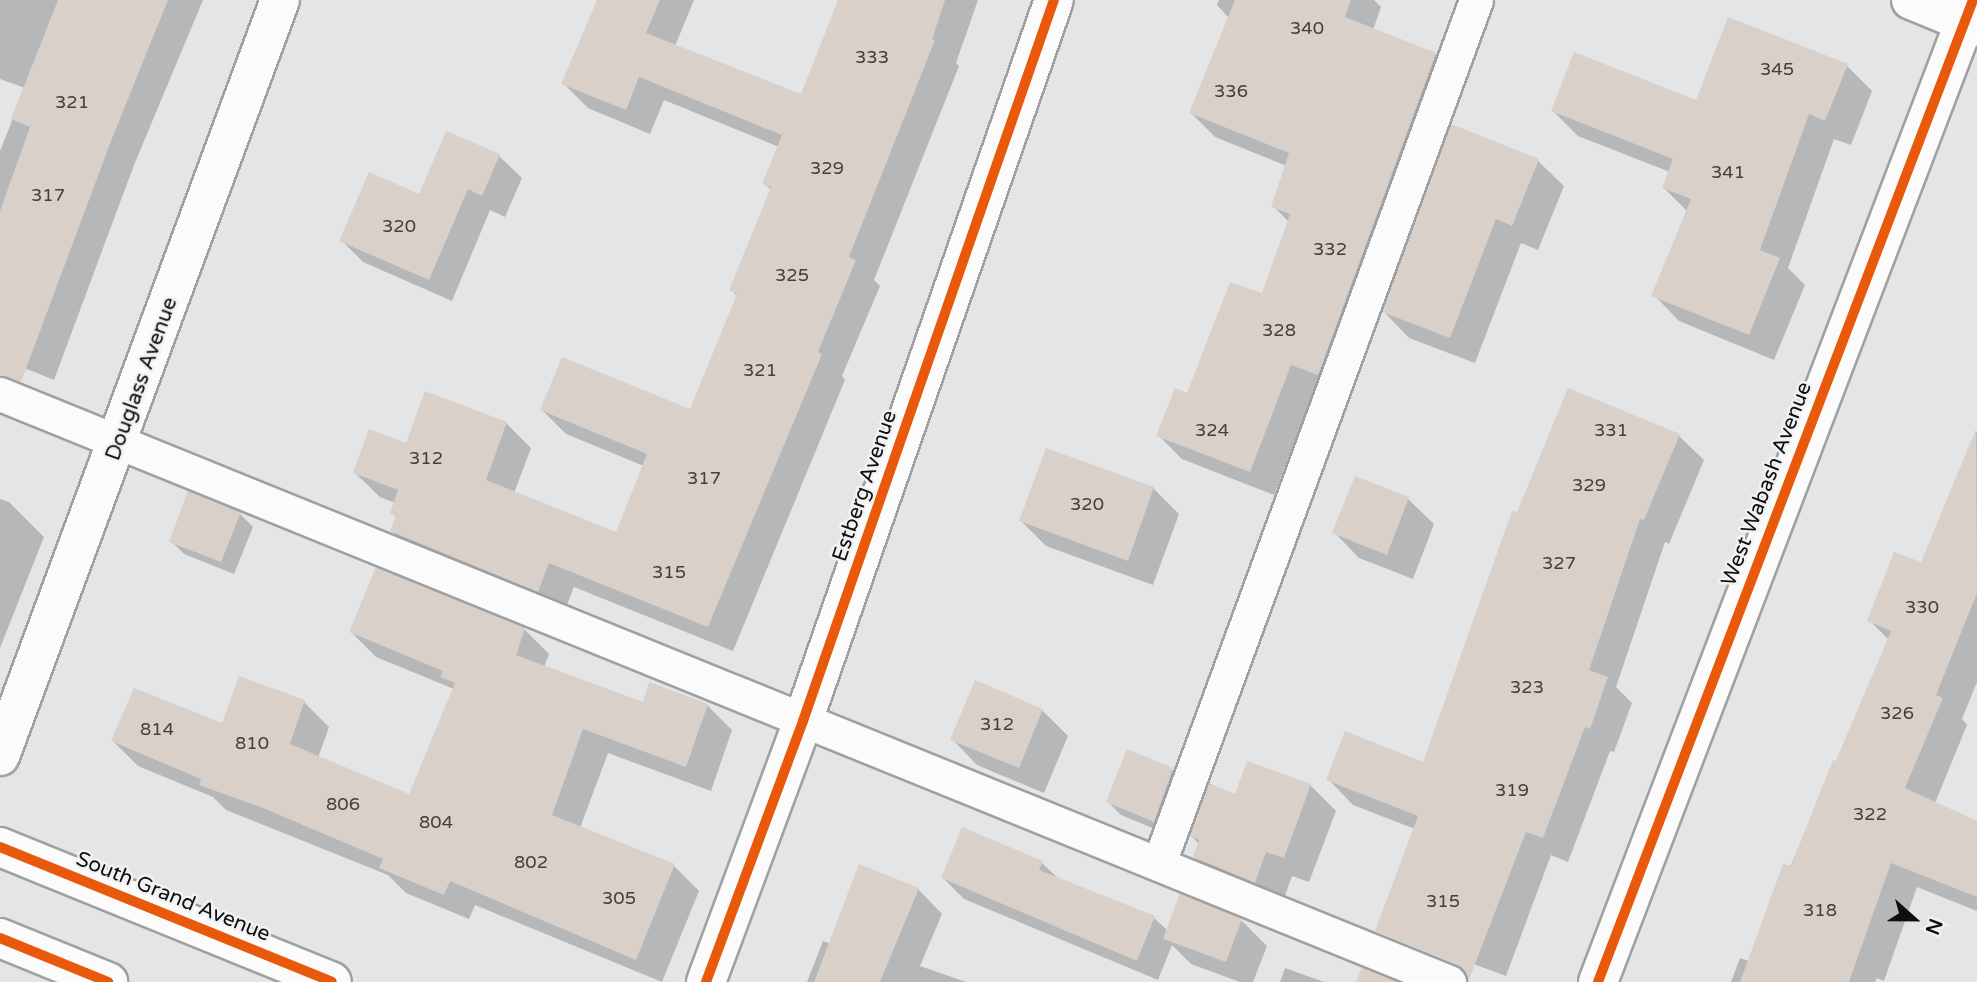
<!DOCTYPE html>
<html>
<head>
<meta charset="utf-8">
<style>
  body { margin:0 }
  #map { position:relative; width:1977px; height:982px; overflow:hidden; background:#e4e5e6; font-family:"Varela Round",sans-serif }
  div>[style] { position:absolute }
  .shadow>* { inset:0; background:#0003 }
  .building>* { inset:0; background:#d8d0c9 }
  .roads { filter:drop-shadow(2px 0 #9fa0a1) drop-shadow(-2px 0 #9fa0a1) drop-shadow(0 2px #9fa0a1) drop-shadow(0 -2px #9fa0a1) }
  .service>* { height:33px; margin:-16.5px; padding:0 16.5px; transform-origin:16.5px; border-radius:16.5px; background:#fbfbfb }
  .minor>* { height:38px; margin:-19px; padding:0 19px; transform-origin:19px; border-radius:19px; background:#fbfbfb }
  .tertiary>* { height:38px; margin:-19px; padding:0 19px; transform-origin:19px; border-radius:19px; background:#fbfbfb }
  .cycleway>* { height:10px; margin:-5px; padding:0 5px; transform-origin:5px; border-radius:5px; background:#e8590c }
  span { translate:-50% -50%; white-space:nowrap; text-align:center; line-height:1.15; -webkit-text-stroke:5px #f0f2f4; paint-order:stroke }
  .number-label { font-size:18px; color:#42403f }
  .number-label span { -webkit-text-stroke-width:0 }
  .street-label { font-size:21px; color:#0f0f10 }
  .north { position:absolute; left:1879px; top:884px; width:70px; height:70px; -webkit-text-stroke:5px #f0f2f4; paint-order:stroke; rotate:111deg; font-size:19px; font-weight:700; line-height:28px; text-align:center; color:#0f0f10 }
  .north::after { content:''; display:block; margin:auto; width:24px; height:32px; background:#0f0f10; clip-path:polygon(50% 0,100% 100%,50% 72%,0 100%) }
</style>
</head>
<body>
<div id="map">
  <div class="shadow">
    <i style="clip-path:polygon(0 0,203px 0,134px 165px,54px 380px,0 358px,0 151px,25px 88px,0 79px)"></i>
    <i style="clip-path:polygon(599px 0,694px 0,675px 46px,802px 97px,840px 0,978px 0,956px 63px,959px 66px,874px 280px,880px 286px,842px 376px,845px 380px,733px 651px,574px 587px,563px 615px,416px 556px,392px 531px,397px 518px,392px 513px,395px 503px,380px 497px,355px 473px,407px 445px,506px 423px,531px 448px,514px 493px,617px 534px,644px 466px,566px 434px,542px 410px,691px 411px,738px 297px,731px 290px,772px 191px,764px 183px,779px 147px,664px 100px,650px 134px,588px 108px,564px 84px)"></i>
    <i style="clip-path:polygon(1219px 0,1374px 0,1381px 7px,1373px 30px,1435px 54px,1459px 78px,1342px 398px,1315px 388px,1274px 495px,1182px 459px,1158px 435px,1263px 296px,1289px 222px,1273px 206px,1287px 166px,1215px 137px,1191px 113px,1229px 18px,1217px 5px)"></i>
    <i style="clip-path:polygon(1847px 66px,1872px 91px,1851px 145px,1834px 139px,1788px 268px,1805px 285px,1774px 360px,1679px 321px,1654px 295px,1688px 212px,1664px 188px,1670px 172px,1578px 136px,1553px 111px,1697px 102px)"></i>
    <i style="clip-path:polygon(499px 156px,522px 178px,505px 217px,490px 210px,452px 301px,363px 262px,341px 240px)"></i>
    <i style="clip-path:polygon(1538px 161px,1564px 186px,1538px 250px,1521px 243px,1475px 363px,1409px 338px,1384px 312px)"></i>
    <i style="clip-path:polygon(1977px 431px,1977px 682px,1962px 719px,1967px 725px,1935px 803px,1977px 821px,1977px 911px,1917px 887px,1884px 981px,1877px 978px,1875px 982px,1731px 982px,1740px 958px,1749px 961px,1889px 640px,1869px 620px,1922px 565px)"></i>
    <i style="clip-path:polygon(1679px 436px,1704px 460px,1669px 544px,1665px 542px,1616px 687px,1632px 703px,1614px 752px,1610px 751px,1568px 862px,1551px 855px,1506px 976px,1408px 940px,1415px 829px,1353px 805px,1329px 780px,1424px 764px,1518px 515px)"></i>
    <i style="clip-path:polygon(1356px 478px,1408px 499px,1434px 524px,1413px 579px,1359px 558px,1334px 532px)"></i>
    <i style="clip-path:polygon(1153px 488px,1179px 514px,1153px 585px,1046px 546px,1021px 521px)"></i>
    <i style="clip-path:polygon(0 499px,9px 502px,44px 537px,0 648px)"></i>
    <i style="clip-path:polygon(240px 514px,253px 527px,234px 574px,184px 554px,171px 541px)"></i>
    <i style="clip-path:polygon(524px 629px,549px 654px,544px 667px,644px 704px,707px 705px,732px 730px,711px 791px,608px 753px,580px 828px,674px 866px,699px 891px,662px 982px,475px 905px,469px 919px,406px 893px,388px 875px,226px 810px,213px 797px,138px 766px,113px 741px,223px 726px,240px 678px,304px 702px,329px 727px,318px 758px,410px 796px,454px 689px,376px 657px,351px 632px)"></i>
    <i style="clip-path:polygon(1042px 710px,1068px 736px,1044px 793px,977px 765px,952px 739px)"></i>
    <i style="clip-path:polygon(1172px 770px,1185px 783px,1167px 834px,1121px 815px,1108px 802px)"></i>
    <i style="clip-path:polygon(1310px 785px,1336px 811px,1309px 882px,1292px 876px,1281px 907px,1220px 882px,1195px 857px,1199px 844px,1191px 836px,1236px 796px)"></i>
    <i style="clip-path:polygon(1042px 863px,1060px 880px,1154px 918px,1168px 931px,1241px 920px,1267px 946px,1253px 982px,1240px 982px,1191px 964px,1172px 945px,1158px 980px,964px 899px,943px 878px)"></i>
    <i style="clip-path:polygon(918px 889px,942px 914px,920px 966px,966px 982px,807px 982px,823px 941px,831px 944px)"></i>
    <i style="clip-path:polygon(1285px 968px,1324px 982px,1280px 982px)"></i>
  </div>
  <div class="building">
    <i style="clip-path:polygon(58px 0,168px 0,111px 141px,21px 382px,0 375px,0 211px,30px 127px,11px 119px)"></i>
    <i style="clip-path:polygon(597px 0,660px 0,646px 33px,801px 94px,838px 0,945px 0,932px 39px,935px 40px,849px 257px,856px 260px,818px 352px,822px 354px,708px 627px,549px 563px,538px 592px,390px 531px,396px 516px,390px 513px,398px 490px,353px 473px,369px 429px,406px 443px,425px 391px,507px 422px,486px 480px,616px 532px,647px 454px,540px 410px,562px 357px,690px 409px,737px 294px,729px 290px,771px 187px,762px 184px,782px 135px,639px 77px,626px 110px,561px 84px)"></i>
    <i style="clip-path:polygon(1235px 0,1351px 0,1345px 17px,1436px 53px,1318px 375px,1291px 365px,1250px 472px,1156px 436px,1175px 388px,1187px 393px,1230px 282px,1262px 293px,1290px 214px,1271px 207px,1289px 153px,1189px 113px)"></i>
    <i style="clip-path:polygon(1728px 17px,1848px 64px,1825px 121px,1809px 114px,1760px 250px,1780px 258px,1749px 335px,1651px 296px,1691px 199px,1662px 188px,1673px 159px,1551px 111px,1574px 52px,1696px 100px)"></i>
    <i style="clip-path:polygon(1451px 124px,1539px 159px,1512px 226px,1496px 219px,1450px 338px,1382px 312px)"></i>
    <i style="clip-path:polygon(446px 131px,500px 154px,482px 196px,468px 189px,429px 280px,339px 241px,369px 172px,419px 194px)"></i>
    <i style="clip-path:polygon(1568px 388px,1680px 434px,1644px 520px,1640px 519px,1589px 670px,1608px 677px,1590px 729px,1585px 727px,1543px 838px,1526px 832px,1468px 982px,1465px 971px,1456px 964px,1375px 931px,1418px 816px,1326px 780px,1345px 731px,1423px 762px,1512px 511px,1517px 512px)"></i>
    <i style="clip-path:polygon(1976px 429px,1977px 593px,1936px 695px,1943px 698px,1905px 788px,1977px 821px,1977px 897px,1891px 863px,1849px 982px,1740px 982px,1783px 864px,1791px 866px,1833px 760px,1836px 761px,1891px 631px,1867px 621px,1894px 552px,1921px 562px)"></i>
    <i style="clip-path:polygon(1046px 448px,1154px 487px,1128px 561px,1019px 521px)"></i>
    <i style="clip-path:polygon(1355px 476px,1409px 497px,1387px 555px,1332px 533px)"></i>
    <i style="clip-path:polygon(188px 491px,241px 512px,221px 562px,169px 542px)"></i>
    <i style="clip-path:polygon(376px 567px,525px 628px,516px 655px,643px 702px,649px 682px,708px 704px,686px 767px,583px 729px,552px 815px,675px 864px,636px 960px,450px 881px,444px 895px,379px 868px,383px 859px,263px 808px,199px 785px,201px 779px,111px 741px,134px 688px,222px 723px,239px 676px,305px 700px,290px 744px,409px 794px,455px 683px,440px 677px,443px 671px,349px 632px)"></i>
    <i style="clip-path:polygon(975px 680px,1043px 709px,1019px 768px,950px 740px)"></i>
    <i style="clip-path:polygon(1127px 749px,1173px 768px,1154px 822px,1106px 802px)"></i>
    <i style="clip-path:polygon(1247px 761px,1311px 784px,1284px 858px,1266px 852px,1255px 883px,1193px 857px,1199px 840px,1189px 836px,1209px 783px,1235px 794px)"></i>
    <i style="clip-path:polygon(962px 827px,1043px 861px,1039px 870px,1155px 916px,1137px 961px,941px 878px)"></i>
    <i style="clip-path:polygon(859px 864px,919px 888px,880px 982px,814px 982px)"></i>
    <i style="clip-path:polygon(1180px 893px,1242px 919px,1226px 962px,1163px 939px)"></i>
    <i style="clip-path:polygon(1362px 967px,1398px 982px,1356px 982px)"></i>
  </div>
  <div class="roads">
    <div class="service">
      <i style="left:0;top:394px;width:1564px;rotate:22.09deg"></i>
      <i style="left:1159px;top:863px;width:919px;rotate:-69.83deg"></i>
    </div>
    <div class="minor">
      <i style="left:1911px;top:0;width:71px;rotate:22.2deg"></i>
      <i style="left:0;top:756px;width:806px;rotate:-69.68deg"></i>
      <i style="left:706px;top:982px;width:278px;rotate:-69.6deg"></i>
      <i style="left:803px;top:721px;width:763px;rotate:-70.81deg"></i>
      <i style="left:1598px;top:982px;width:1051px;rotate:-69.1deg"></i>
    </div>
    <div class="tertiary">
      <i style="left:0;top:847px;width:358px;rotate:22.1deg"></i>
      <i style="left:0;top:938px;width:117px;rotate:22.2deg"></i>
    </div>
  </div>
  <div class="cycleway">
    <i style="left:0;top:847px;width:358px;rotate:22.1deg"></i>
    <i style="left:0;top:938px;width:117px;rotate:22.2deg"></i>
    <i style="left:706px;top:982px;width:278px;rotate:-69.6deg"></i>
    <i style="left:803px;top:721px;width:763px;rotate:-70.81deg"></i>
    <i style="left:1598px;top:982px;width:1051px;rotate:-69.1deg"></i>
  </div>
  <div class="number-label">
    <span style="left:1307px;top:28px">340</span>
    <span style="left:872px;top:57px">333</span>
    <span style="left:1777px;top:69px">345</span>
    <span style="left:1231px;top:91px">336</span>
    <span style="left:72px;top:102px">321</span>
    <span style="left:827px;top:168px">329</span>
    <span style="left:1728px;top:172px">341</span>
    <span style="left:48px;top:195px">317</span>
    <span style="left:399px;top:226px">320</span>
    <span style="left:1330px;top:249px">332</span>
    <span style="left:792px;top:275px">325</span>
    <span style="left:1279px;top:330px">328</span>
    <span style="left:760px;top:370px">321</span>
    <span style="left:1212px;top:430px">324</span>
    <span style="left:1611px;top:430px">331</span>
    <span style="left:426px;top:458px">312</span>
    <span style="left:704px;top:478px">317</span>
    <span style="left:1589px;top:485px">329</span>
    <span style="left:1087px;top:504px">320</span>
    <span style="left:1559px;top:563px">327</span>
    <span style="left:669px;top:572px">315</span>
    <span style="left:1922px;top:607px">330</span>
    <span style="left:1527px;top:687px">323</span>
    <span style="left:1897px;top:713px">326</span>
    <span style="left:997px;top:724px">312</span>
    <span style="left:157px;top:729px">814</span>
    <span style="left:252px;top:743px">810</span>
    <span style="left:1512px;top:790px">319</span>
    <span style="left:343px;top:804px">806</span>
    <span style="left:1870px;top:814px">322</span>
    <span style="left:436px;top:822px">804</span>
    <span style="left:531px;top:862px">802</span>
    <span style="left:619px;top:898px">305</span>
    <span style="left:1443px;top:901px">315</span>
    <span style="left:1820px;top:910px">318</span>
  </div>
  <div class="street-label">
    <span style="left:142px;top:379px;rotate:-70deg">Douglass Avenue</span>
    <span style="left:1767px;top:484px;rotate:-69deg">West Wabash Avenue</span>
    <span style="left:865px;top:486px;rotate:-71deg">Estberg Avenue</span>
    <span style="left:173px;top:897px;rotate:22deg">South Grand Avenue</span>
  </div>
  <div class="north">N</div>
</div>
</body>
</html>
